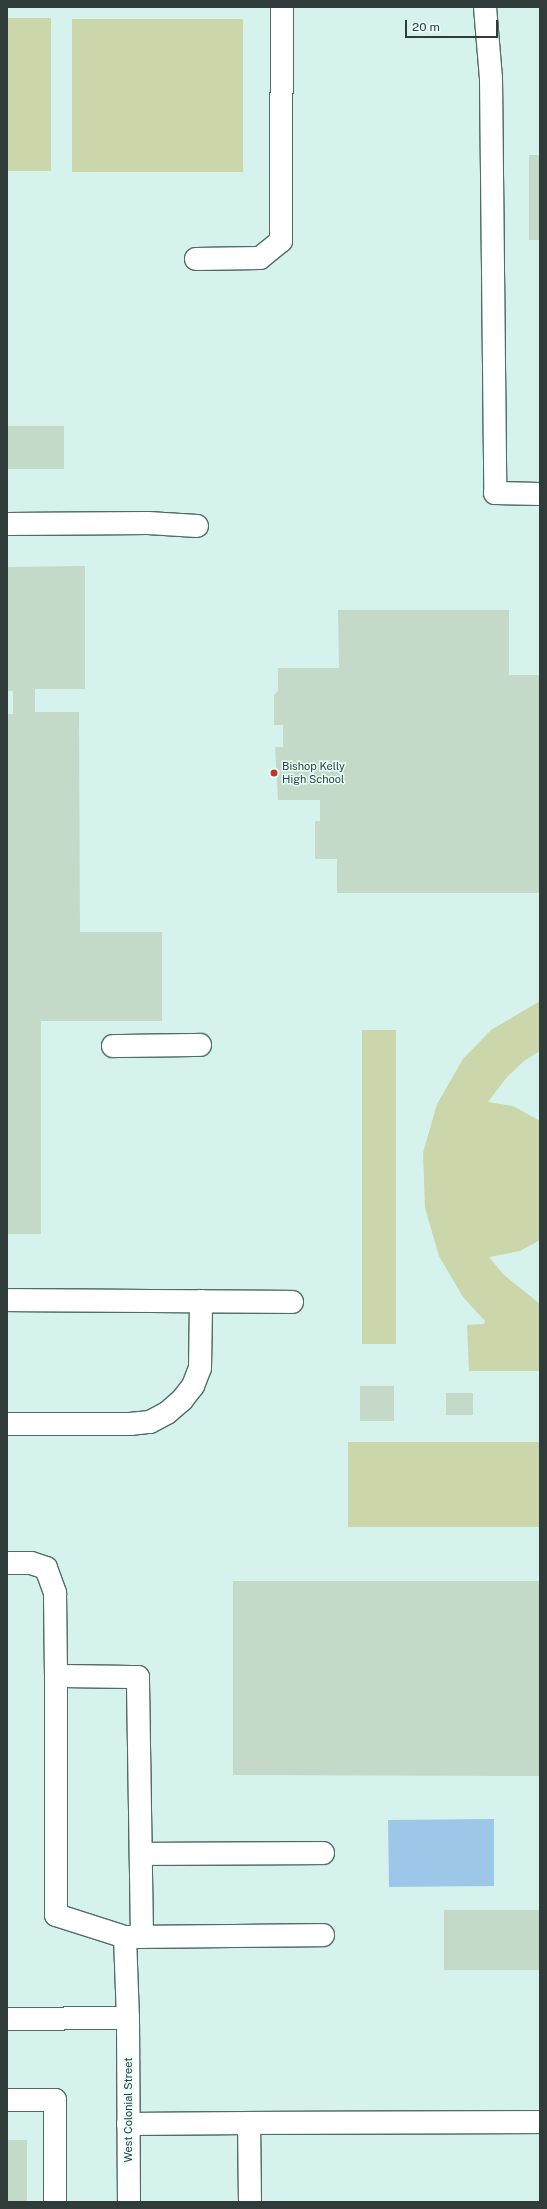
<!DOCTYPE html>
<html>
<head>
<meta charset="utf-8">
<style>
  body { margin:0 }
  #map { position:relative; width:547px; height:2209px; overflow:hidden; background:#d5f3ec; font-family:"Public Sans",sans-serif }
  div>[style] { position:absolute }
  .green>* { inset:0; background:#cbd6aa }
  .water>* { inset:0; background:#9dc7e8 }
  .building>* { inset:0; background:#c4d9c8 }
  .roads { filter:drop-shadow(1px 0 #516c66) drop-shadow(-1px 0 #516c66) drop-shadow(0 1px #516c66) drop-shadow(0 -1px #516c66) }
  .minor>* { height:22px; margin:-11px; padding:0 11px; transform-origin:11px; border-radius:11px; background:#fff }
  .dots>* { width:11px; height:11px; translate:-50% -50%; box-sizing:border-box; border:2px solid #e7fff9; border-radius:50% }
  span { translate:-50% -50%; white-space:nowrap; text-align:center; line-height:1.15; -webkit-text-stroke:3px #e7fff9; paint-order:stroke }
  .poi-label { font-size:11px; color:#303c39 }
  .left { translate:0 -50%; text-align:left }
  .street-label { font-size:11px; color:#303c39 }
  .frame { position:absolute; inset:0; border:8px solid #303c39; pointer-events:none }
  .scale { position:absolute; left:405px; top:20px; width:93px; height:18px; box-sizing:border-box; border:2px solid #303c39; border-top:0; padding-left:5px; font-size:12px; line-height:14px; white-space:nowrap; color:#303c39; -webkit-text-stroke:3px #e7fff9; paint-order:stroke }
</style>
</head>
<body>
<div id="map">
  <div class="green">
    <i style="clip-path:polygon(7px 18px,51px 18px,51px 171px,7px 171px)"></i>
    <i style="clip-path:polygon(72px 19px,243px 19px,243px 172px,72px 172px)"></i>
    <i style="clip-path:polygon(540px 1001px,540px 1051px,524px 1061px,507px 1077px,488px 1102px,513px 1106px,540px 1121px,540px 1240px,520px 1251px,489px 1257px,504px 1275px,540px 1304px,540px 1371px,469px 1371px,467px 1325px,484px 1324px,485px 1321px,463px 1297px,439px 1256px,425px 1208px,423px 1153px,437px 1104px,463px 1059px,491px 1030px)"></i>
    <i style="clip-path:polygon(362px 1030px,396px 1030px,396px 1344px,362px 1344px)"></i>
    <i style="clip-path:polygon(348px 1442px,540px 1442px,540px 1527px,348px 1527px)"></i>
  </div>
  <div class="water">
    <i style="clip-path:polygon(494px 1819px,494px 1886px,389px 1887px,388px 1820px)"></i>
  </div>
  <div class="building">
    <i style="clip-path:polygon(529px 155px,540px 155px,540px 240px,529px 240px)"></i>
    <i style="clip-path:polygon(7px 426px,64px 426px,64px 469px,7px 469px)"></i>
    <i style="clip-path:polygon(85px 566px,85px 689px,35px 689px,35px 712px,79px 712px,80px 932px,162px 932px,162px 1021px,41px 1021px,41px 1234px,7px 1234px,7px 714px,13px 714px,13px 691px,7px 691px,7px 567px)"></i>
    <i style="clip-path:polygon(338px 610px,509px 610px,509px 675px,540px 675px,540px 893px,337px 893px,337px 859px,315px 859px,315px 821px,320px 821px,320px 800px,278px 800px,275px 747px,283px 747px,283px 725px,274px 725px,274px 695px,278px 690px,278px 668px,339px 668px)"></i>
    <i style="clip-path:polygon(360px 1386px,394px 1386px,394px 1421px,360px 1421px)"></i>
    <i style="clip-path:polygon(446px 1393px,473px 1393px,473px 1415px,446px 1415px)"></i>
    <i style="clip-path:polygon(233px 1581px,540px 1581px,540px 1776px,233px 1775px)"></i>
    <i style="clip-path:polygon(444px 1910px,540px 1910px,540px 1970px,444px 1970px)"></i>
    <i style="clip-path:polygon(7px 2140px,27px 2140px,27px 2202px,7px 2202px)"></i>
  </div>
  <div class="roads">
    <div class="minor">
      <i style="left:485px;top:7px;width:71px;rotate:85.2deg"></i>
      <i style="left:491px;top:78px;width:415px;rotate:89.4deg"></i>
      <i style="left:495px;top:493px;width:45px;rotate:1.3deg"></i>
      <i style="left:196px;top:259px;width:64px;rotate:-0.9deg"></i>
      <i style="left:260px;top:258px;width:27px;rotate:-39deg"></i>
      <i style="left:281px;top:241px;width:234px;rotate:-89.8deg"></i>
      <i style="left:7px;top:524px;width:141px;rotate:-0.4deg"></i>
      <i style="left:148px;top:523px;width:49px;rotate:3.5deg"></i>
      <i style="left:113px;top:1046px;width:87px;rotate:-0.7deg"></i>
      <i style="left:7px;top:1300px;width:285px;rotate:0.4deg"></i>
      <i style="left:7px;top:1424px;width:123px"></i>
      <i style="left:130px;top:1424px;width:20px;rotate:-6deg"></i>
      <i style="left:150px;top:1422px;width:19px;rotate:-28deg"></i>
      <i style="left:167px;top:1413px;width:20px;rotate:-41deg"></i>
      <i style="left:182px;top:1400px;width:18px;rotate:-52deg"></i>
      <i style="left:193px;top:1386px;width:19px;rotate:-69deg"></i>
      <i style="left:200px;top:1368px;width:67px;rotate:-89.1deg"></i>
      <i style="left:7px;top:1563px;width:24px"></i>
      <i style="left:31px;top:1563px;width:16px;rotate:18deg"></i>
      <i style="left:46px;top:1568px;width:27px;rotate:70deg"></i>
      <i style="left:55px;top:1593px;width:83px;rotate:89.3deg"></i>
      <i style="left:141px;top:1854px;width:182px;rotate:-0.3deg"></i>
      <i style="left:125px;top:1937px;width:17px"></i>
      <i style="left:142px;top:1937px;width:260px;rotate:-90.9deg"></i>
      <i style="left:138px;top:1677px;width:82px;rotate:-179.3deg"></i>
      <i style="left:56px;top:1676px;width:239px;rotate:90deg"></i>
      <i style="left:56px;top:1915px;width:72px;rotate:17.7deg"></i>
      <i style="left:125px;top:1937px;width:81px;rotate:87.9deg"></i>
      <i style="left:128px;top:2018px;width:184px;rotate:89.7deg"></i>
      <i style="left:142px;top:1937px;width:181px;rotate:-0.6deg"></i>
      <i style="left:7px;top:2019px;width:121px;rotate:-0.5deg"></i>
      <i style="left:7px;top:2100px;width:48px"></i>
      <i style="left:55px;top:2100px;width:102px;rotate:90deg"></i>
      <i style="left:128px;top:2124px;width:121px;rotate:-0.5deg"></i>
      <i style="left:250px;top:2202px;width:79px;rotate:-90.7deg"></i>
      <i style="left:249px;top:2123px;width:291px;rotate:-0.2deg"></i>
    </div>
  </div>
  <div class="dots">
    <i style="left:274px;top:773px;background:#c3352c"></i>
  </div>
  <div class="poi-label">
    <span class="left" style="left:282px;top:773px">Bishop Kelly<br>High School</span>
  </div>
  <div class="street-label">
    <span style="left:128px;top:2110px;rotate:-90deg">West Colonial Street</span>
  </div>
  <div class="frame"></div>
  <div class="scale">20 m</div>
</div>
</body>
</html>
